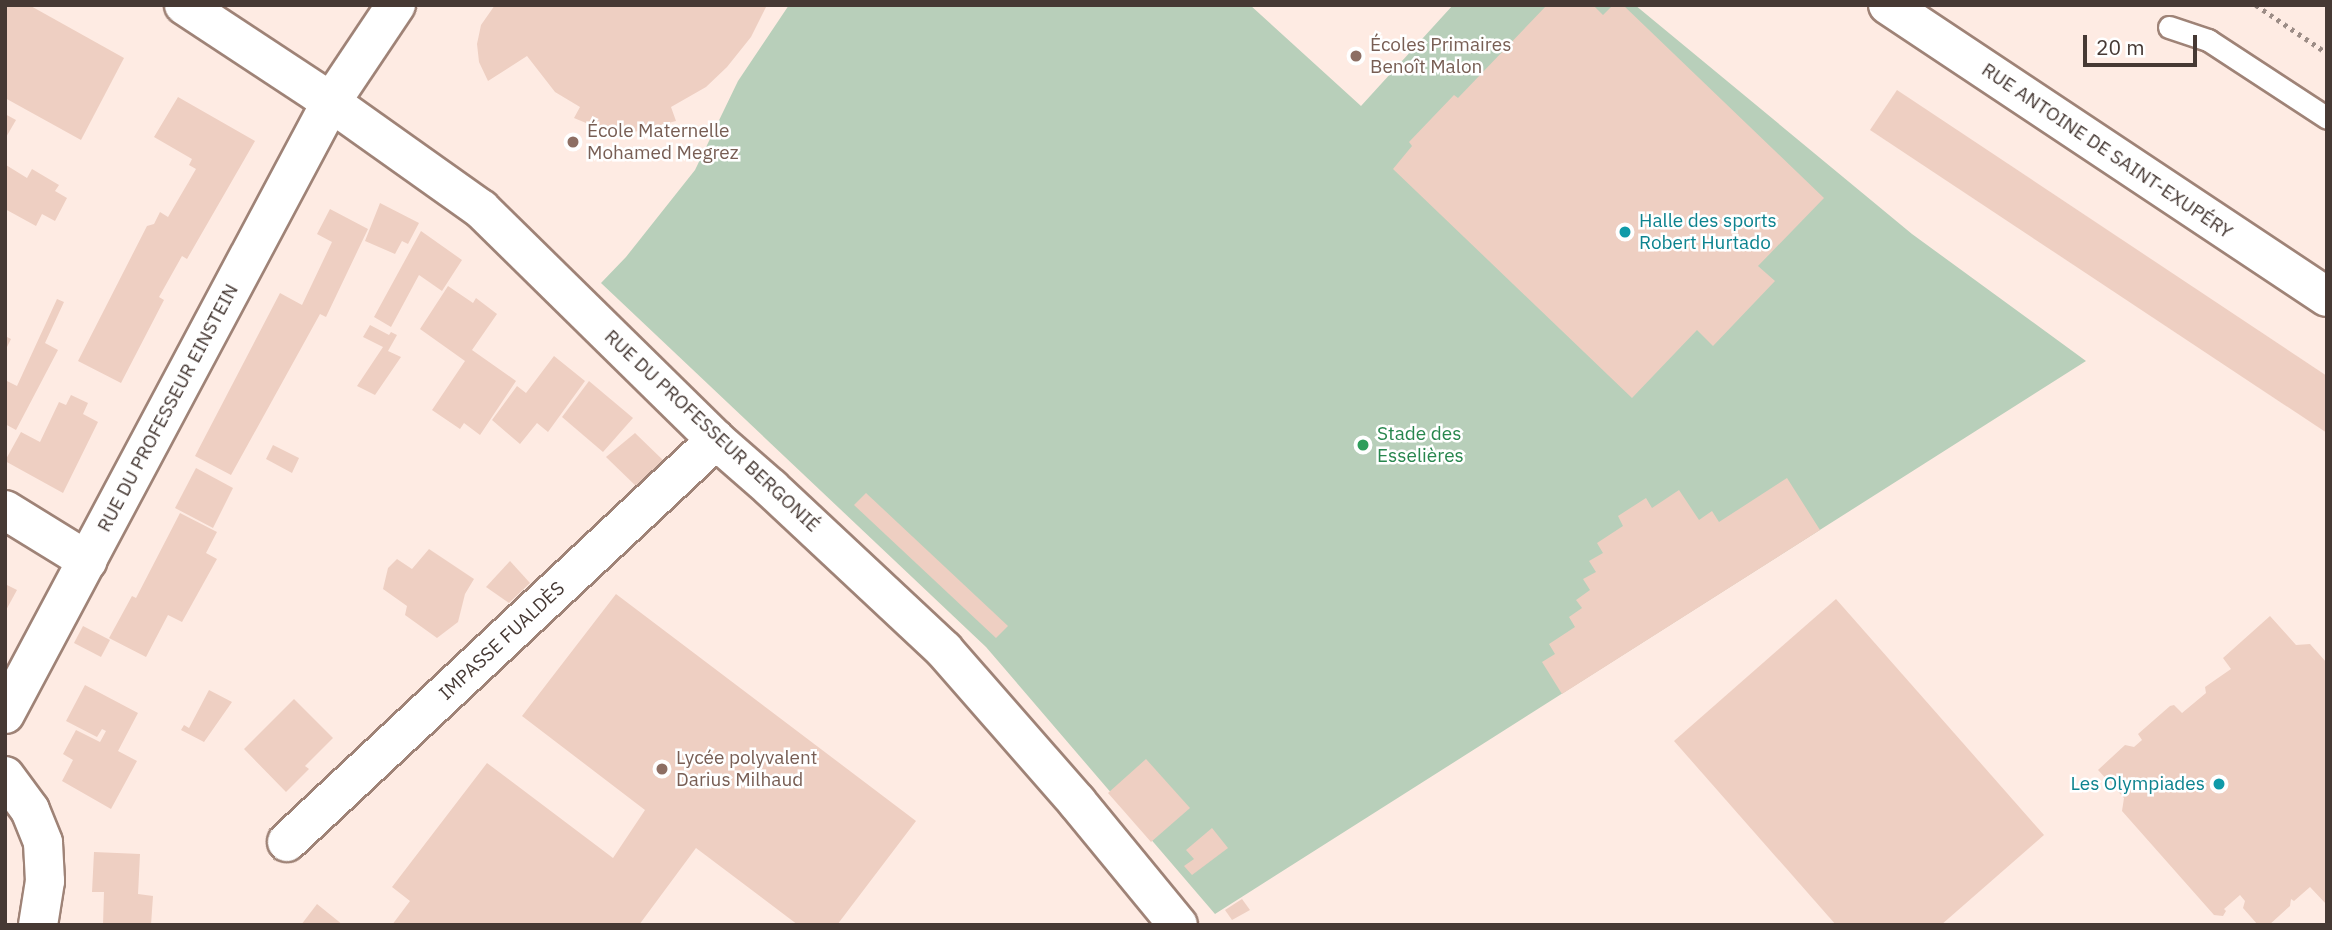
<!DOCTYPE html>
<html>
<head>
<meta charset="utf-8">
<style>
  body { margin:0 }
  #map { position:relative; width:2332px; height:930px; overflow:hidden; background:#feebe3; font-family:"IBM Plex Sans",sans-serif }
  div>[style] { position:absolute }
  .green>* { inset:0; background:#b8cfba }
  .building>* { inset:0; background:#eecfc2 }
  .path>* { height:4.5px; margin-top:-2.25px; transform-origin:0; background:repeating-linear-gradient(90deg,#9c8c86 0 3.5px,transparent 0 8.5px) }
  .roads { filter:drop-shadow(2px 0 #9f8377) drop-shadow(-2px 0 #9f8377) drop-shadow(0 2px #9f8377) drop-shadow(0 -2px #9f8377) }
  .service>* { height:21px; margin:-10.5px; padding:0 10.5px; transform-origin:10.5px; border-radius:10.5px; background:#fff }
  .minor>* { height:38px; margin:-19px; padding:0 19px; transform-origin:19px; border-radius:19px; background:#fff }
  .dots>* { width:19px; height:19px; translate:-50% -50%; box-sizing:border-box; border:4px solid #fff; border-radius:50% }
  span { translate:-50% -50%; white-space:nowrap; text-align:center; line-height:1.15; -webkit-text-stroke:5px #fff; paint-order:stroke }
  .education-label { font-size:19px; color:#785e54 }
  .left { translate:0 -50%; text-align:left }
  .street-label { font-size:19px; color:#463934 }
  .culture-label { font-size:19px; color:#0d838f }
  .right { translate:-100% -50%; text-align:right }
  .leisure-label { font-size:19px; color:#27864d }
  .frame { position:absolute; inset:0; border:7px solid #463934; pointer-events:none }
  .scale { position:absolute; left:2083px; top:35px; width:114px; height:32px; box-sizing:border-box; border:4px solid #463934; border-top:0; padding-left:9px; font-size:21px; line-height:24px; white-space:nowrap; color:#463934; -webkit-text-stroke:5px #fff; paint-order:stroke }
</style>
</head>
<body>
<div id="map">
  <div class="green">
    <i style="clip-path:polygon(789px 5px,1250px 5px,1361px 106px,1453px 5px,1635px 5px,1912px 234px,2086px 361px,1215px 914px,986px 647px,601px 283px,626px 257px,695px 170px,738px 81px)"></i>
  </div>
  <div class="building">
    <i style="clip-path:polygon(5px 5px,29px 5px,124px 58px,81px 140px,5px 98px)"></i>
    <i style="clip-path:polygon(495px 5px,767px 5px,751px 37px,727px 67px,706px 87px,671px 107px,676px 121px,634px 132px,603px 130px,574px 118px,580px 107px,555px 92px,527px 56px,488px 81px,479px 62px,477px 44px,481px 25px)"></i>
    <i style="clip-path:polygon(1547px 5px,1593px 5px,1603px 15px,1613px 5px,1623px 5px,1824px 198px,1758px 266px,1775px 281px,1713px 346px,1697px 330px,1632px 398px,1393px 169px,1412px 146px,1409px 142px,1454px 95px,1458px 98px)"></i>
    <i style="clip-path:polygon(1897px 90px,2327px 376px,2327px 433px,1870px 130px)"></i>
    <i style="clip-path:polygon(178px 97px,255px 141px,187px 259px,182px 256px,159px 297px,164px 300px,121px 383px,78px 361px,147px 226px,154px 224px,160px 212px,168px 217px,196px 169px,189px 165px,192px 159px,154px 137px)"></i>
    <i style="clip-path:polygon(5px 114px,16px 120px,5px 139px)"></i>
    <i style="clip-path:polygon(6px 165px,27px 178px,32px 169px,59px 185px,55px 191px,67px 198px,55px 221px,42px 214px,36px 226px,5px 209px)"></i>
    <i style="clip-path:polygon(380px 203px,419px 223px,408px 244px,402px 241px,395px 254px,365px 241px)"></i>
    <i style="clip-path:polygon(330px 209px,368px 229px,326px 317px,320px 314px,231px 475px,195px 456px,280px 293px,302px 305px,332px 242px,317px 234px)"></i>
    <i style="clip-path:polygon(421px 231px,462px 260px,442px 291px,419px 275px,391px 327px,374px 317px)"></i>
    <i style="clip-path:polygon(448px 286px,473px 303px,476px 298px,497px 314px,472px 350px,516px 381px,480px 435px,464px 423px,460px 429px,432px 410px,465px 361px,420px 329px)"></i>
    <i style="clip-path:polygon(57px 299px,64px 302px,45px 343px,58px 350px,16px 430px,5px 424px,5px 380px,17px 386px)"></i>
    <i style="clip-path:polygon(370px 325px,389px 335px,391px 332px,397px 335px,388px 351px,401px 357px,375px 395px,357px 386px,383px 347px,363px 337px)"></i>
    <i style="clip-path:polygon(5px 336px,11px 339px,5px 351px)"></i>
    <i style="clip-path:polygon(554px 356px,585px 381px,548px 432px,537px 423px,520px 444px,492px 420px,517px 386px,526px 393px)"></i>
    <i style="clip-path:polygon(589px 381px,633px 418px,603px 452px,562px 417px)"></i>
    <i style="clip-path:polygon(71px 395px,88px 403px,83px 414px,98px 422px,63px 493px,5px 461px,21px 432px,40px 442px,59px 402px,66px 405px)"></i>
    <i style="clip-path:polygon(635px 433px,666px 463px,640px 490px,606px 457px)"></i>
    <i style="clip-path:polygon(273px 445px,299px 458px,292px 473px,266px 459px)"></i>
    <i style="clip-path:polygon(196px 468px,233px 488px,213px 528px,175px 508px)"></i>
    <i style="clip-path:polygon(1787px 478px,1820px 530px,1562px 694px,1542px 662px,1555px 654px,1549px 644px,1575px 627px,1569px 617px,1582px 608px,1576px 600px,1590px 590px,1583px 579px,1596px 572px,1589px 561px,1603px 553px,1597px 543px,1623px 526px,1618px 516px,1646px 498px,1652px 508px,1679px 490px,1699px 520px,1712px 511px,1719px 522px)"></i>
    <i style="clip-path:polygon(866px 493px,1008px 626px,996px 638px,854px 505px)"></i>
    <i style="clip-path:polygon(180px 513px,217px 532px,206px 553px,217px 559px,182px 622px,168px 615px,146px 657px,109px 638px,132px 596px,136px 598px)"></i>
    <i style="clip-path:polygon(429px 549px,474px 579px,465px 594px,458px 622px,437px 638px,405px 615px,407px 606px,383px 589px,388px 568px,397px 559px,412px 569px)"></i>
    <i style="clip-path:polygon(510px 561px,530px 583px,509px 603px,486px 587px)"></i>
    <i style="clip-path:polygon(5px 584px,17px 590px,5px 612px)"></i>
    <i style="clip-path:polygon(616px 594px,916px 821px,837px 925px,798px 925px,696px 848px,639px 925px,392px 925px,410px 901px,392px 887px,487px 763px,613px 858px,645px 810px,522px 716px)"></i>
    <i style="clip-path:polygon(1836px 599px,2044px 835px,1941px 925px,1836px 925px,1674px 741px)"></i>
    <i style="clip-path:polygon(2270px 616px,2296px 645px,2310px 644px,2327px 663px,2327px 905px,2310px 887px,2294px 901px,2291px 899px,2290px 906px,2269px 925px,2258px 925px,2243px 908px,2245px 901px,2240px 895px,2224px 909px,2226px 911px,2223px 916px,2214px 915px,2122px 811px,2124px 798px,2098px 770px,2125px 745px,2134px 747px,2142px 740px,2138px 734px,2170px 706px,2174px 705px,2182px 713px,2206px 693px,2205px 687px,2231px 669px,2223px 658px)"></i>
    <i style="clip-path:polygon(83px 626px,110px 640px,101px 657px,74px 643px)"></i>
    <i style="clip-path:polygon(85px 685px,138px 713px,118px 751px,137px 761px,111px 809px,62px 781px,73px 760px,63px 754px,76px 730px,100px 742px,106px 731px,102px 729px,97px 737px,66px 721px)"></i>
    <i style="clip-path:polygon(209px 690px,232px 702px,204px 742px,181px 730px,184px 725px,189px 728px)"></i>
    <i style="clip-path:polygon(294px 699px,333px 738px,305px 766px,309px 769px,286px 792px,244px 749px)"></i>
    <i style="clip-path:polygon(1146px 759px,1190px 808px,1151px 842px,1108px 793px)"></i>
    <i style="clip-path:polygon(1212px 828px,1228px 848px,1192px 875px,1184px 866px,1194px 859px,1186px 850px)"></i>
    <i style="clip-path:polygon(94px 852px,140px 854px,138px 894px,153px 896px,151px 925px,103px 925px,104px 892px,92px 892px)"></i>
    <i style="clip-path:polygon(1242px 899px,1250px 910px,1232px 920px,1225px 910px)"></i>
    <i style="clip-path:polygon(317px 904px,343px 925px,301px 925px)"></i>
  </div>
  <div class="path">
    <i style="left:2256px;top:5px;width:86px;rotate:34.1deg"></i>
  </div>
  <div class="roads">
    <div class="service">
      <i style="left:2169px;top:27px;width:41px;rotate:18.4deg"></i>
      <i style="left:2208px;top:40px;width:142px;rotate:33.2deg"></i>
    </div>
    <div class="minor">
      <i style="left:184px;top:5px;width:162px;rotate:33.4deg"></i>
      <i style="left:319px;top:94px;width:199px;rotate:35.4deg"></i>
      <i style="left:481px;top:209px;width:330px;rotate:44.5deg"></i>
      <i style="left:716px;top:440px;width:73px;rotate:41.1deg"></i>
      <i style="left:771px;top:488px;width:237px;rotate:43.1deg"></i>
      <i style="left:944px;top:650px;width:202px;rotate:48.8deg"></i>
      <i style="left:1077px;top:802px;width:159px;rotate:50.6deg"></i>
      <i style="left:1888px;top:5px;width:527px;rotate:33.63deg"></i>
      <i style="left:5px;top:510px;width:97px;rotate:31.6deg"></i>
      <i style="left:5px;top:714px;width:693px;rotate:-61.96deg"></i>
      <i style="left:331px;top:102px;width:117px;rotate:-56.2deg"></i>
      <i style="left:5px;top:776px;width:42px;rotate:53.7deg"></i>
      <i style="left:30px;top:810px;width:35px;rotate:68deg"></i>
      <i style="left:43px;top:843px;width:38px;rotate:87deg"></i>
      <i style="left:45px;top:881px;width:45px;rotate:99deg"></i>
      <i style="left:287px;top:842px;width:588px;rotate:-43.14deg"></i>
    </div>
  </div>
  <div class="dots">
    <i style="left:1356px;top:56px;background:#8d6e63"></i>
    <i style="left:573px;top:142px;background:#8d6e63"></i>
    <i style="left:1625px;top:232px;background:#0f9aa8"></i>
    <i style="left:1363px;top:445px;background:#2e9e5b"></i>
    <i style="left:662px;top:769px;background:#8d6e63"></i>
    <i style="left:2219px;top:784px;background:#0f9aa8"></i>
  </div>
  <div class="education-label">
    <span class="left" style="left:1370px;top:56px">Écoles Primaires<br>Benoît Malon</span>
    <span class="left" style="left:587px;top:142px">École Maternelle<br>Mohamed Megrez</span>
    <span class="left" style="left:676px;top:769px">Lycée polyvalent<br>Darius Milhaud</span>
  </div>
  <div class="street-label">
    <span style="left:2107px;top:151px;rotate:34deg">RUE ANTOINE DE SAINT-EXUPÉRY</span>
    <span style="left:168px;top:408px;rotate:-62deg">RUE DU PROFESSEUR EINSTEIN</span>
    <span style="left:712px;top:431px;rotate:43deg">RUE DU PROFESSEUR BERGONIÉ</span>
    <span style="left:502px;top:641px;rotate:-43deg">IMPASSE FUALDÈS</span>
  </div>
  <div class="culture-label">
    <span class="left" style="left:1639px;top:232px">Halle des sports<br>Robert Hurtado</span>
    <span class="right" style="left:2205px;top:784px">Les Olympiades</span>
  </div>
  <div class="leisure-label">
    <span class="left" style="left:1377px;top:445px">Stade des<br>Esselières</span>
  </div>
  <div class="frame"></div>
  <div class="scale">20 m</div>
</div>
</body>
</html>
